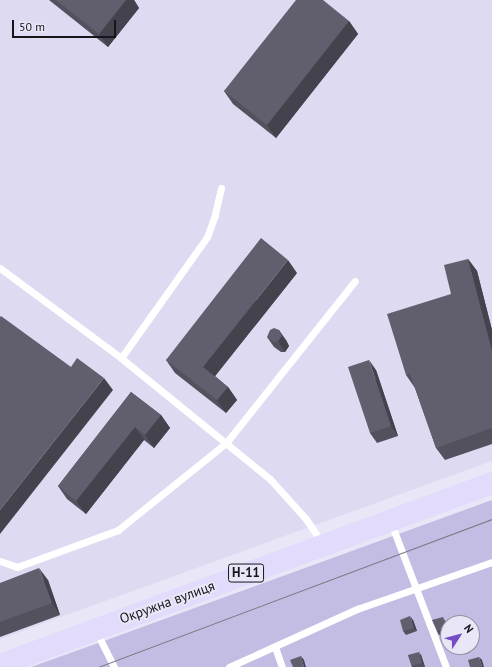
<!DOCTYPE html>
<html>
<head>
<meta charset="utf-8">
<style>
  body { margin:0 }
  #map { position:relative; width:492px; height:667px; overflow:hidden; background:#e9e6f7; font-family:"PT Sans",sans-serif }
  div>[style] { position:absolute }
  .built>* { inset:0; background:#dedaf2 }
  .green>* { inset:0; background:#c4bde3 }
  .lane>* { height:7px; margin:-3.5px; padding:0 3.5px; transform-origin:3.5px; border-radius:3.5px; background:#fff }
  .primary>* { height:22px; margin:-11px; padding:0 11px; transform-origin:11px; border-radius:11px; background:#e2dbfb }
  .tram>* { height:1px; margin:-0.5px; padding:0 0.5px; transform-origin:0.5px; border-radius:0.5px; background:#7b7a85 }
  .wall>* { inset:0; background:#53515e }
  .shaded-wall>* { inset:0; background:#44424c }
  .building>* { inset:0; background:#615e6d }
  span { translate:-50% -50%; white-space:nowrap; text-align:center; line-height:1.15; -webkit-text-stroke:4px #e9e6f7; paint-order:stroke }
  .shield-label span { padding:1px 3px; background:#e9e6f7; border:1px solid; border-radius:3px; -webkit-text-stroke-width:0 }
  .shield-label { font-size:13px; color:#16151b; font-weight:700 }
  .street-label { font-size:14px; color:#16151b }
  .north { position:absolute; left:440px; top:615px; width:40px; height:40px; box-sizing:border-box; background:#e9e6f7; border:1px solid #95929f; border-radius:50%; rotate:54deg; font-size:11px; font-weight:700; line-height:16px; text-align:center; color:#16151b }
  .north::after { content:''; display:block; margin:auto; width:14px; height:18px; background:#734dc6; clip-path:polygon(50% 0,100% 100%,50% 72%,0 100%) }
  .scale { position:absolute; left:12px; top:20px; width:104px; height:18px; box-sizing:border-box; border:2px solid #16151b; border-top:0; padding-left:5px; font-size:12px; line-height:14px; white-space:nowrap; color:#16151b; -webkit-text-stroke:3px #e9e6f7; paint-order:stroke }
</style>
</head>
<body>
<div id="map">
  <div class="built">
    <i style="clip-path:polygon(0 0,492px 0,492px 461px,0 639px)"></i>
  </div>
  <div class="green">
    <i style="clip-path:polygon(evenodd,492px 500px,492px 667px,31px 667px,101px 642px,492px 500px,448px 623px,472px 623px,472px 647px,448px 647px,448px 623px)"></i>
  </div>
  <div class="lane">
    <i style="left:221px;top:188px;width:28px;rotate:103deg"></i>
    <i style="left:215px;top:215px;width:23px;rotate:110deg"></i>
    <i style="left:207px;top:237px;width:148px;rotate:125.4deg"></i>
    <i style="left:121px;top:358px;width:192px;rotate:39.1deg"></i>
    <i style="left:270px;top:479px;width:54px;rotate:48deg"></i>
    <i style="left:306px;top:519px;width:29px;rotate:56deg"></i>
    <i style="left:0;top:268px;width:151px;rotate:36.6deg"></i>
    <i style="left:391px;top:523px;width:154px;rotate:69.1deg"></i>
    <i style="left:0;top:561px;width:18px;rotate:19deg"></i>
    <i style="left:17px;top:567px;width:108px;rotate:-20.1deg"></i>
    <i style="left:118px;top:530px;width:139px;rotate:-38.9deg"></i>
    <i style="left:226px;top:443px;width:207px;rotate:-51.5deg"></i>
    <i style="left:96px;top:631px;width:40px;rotate:63.4deg"></i>
    <i style="left:275px;top:647px;width:21px;rotate:71deg"></i>
    <i style="left:229px;top:667px;width:141px;rotate:-24.4deg"></i>
    <i style="left:357px;top:609px;width:143px;rotate:-19.2deg"></i>
  </div>
  <div class="primary">
    <i style="left:0;top:665px;width:525px;rotate:-20.3deg"></i>
  </div>
  <div class="tram">
    <i style="left:98px;top:667px;width:421px;rotate:-20.6deg"></i>
  </div>
  <div class="wall">
    <i style="clip-path:polygon(49px 0,134px 0,139px 8px,108px 47px)"></i>
    <i style="clip-path:polygon(349px 21px,358px 34px,276px 138px,233px 104px,224px 91px)"></i>
    <i style="clip-path:polygon(468px 259px,477px 271px,492px 330px,492px 444px,445px 460px,436px 448px,415px 388px,406px 375px,451px 294px)"></i>
    <i style="clip-path:polygon(297px 273px,215px 376px,228px 387px,237px 400px,226px 413px,175px 373px,166px 360px)"></i>
    <i style="clip-path:polygon(267px 337px,286px 340px,289px 346px,285px 352px,281px 352px,274px 347px)"></i>
    <i style="clip-path:polygon(376px 370px,398px 436px,377px 443px,370px 433px)"></i>
    <i style="clip-path:polygon(131px 392px,161px 415px,170px 428px,154px 448px,144px 440px,86px 514px,67px 499px,58px 486px)"></i>
    <i style="clip-path:polygon(48px 580px,60px 615px,0 637px,0 583px)"></i>
    <i style="clip-path:polygon(413px 620px,417px 631px,406px 635px,403px 631px)"></i>
    <i style="clip-path:polygon(445px 621px,448px 629px,448px 632px,439px 635px,437px 631px)"></i>
    <i style="clip-path:polygon(408px 655px,421px 655px,425px 667px,412px 667px)"></i>
  </div>
  <div class="shaded-wall">
    <i style="clip-path:polygon(126px 0,134px 0,139px 8px,108px 47px,99px 34px)"></i>
    <i style="clip-path:polygon(349px 21px,358px 34px,276px 138px,267px 125px)"></i>
    <i style="clip-path:polygon(468px 259px,477px 271px,492px 330px,492px 351px)"></i>
    <i style="clip-path:polygon(288px 260px,297px 273px,212px 380px,203px 367px)"></i>
    <i style="clip-path:polygon(279px 330px,286px 340px,289px 346px,285px 352px,278px 341px)"></i>
    <i style="clip-path:polygon(369px 360px,376px 370px,398px 436px,391px 426px)"></i>
    <i style="clip-path:polygon(104px 378px,113px 390px,0 534px,0 510px)"></i>
    <i style="clip-path:polygon(228px 387px,237px 400px,226px 413px,217px 400px)"></i>
    <i style="clip-path:polygon(161px 415px,170px 428px,154px 448px,145px 435px)"></i>
    <i style="clip-path:polygon(135px 427px,144px 440px,86px 514px,76px 501px)"></i>
    <i style="clip-path:polygon(39px 568px,48px 580px,60px 615px,52px 603px)"></i>
    <i style="clip-path:polygon(410px 616px,413px 620px,417px 631px,414px 628px)"></i>
    <i style="clip-path:polygon(443px 617px,445px 621px,448px 631px,446px 628px)"></i>
    <i style="clip-path:polygon(419px 652px,421px 655px,425px 667px,422px 663px)"></i>
    <i style="clip-path:polygon(301px 656px,304px 660px,306px 667px,304px 667px)"></i>
    <i style="clip-path:polygon(479px 657px,482px 660px,484px 667px,482px 667px)"></i>
  </div>
  <div class="building">
    <i style="clip-path:polygon(56px 0,126px 0,99px 34px)"></i>
    <i style="clip-path:polygon(296px 0,323px 0,349px 21px,267px 125px,224px 91px)"></i>
    <i style="clip-path:polygon(261px 238px,288px 260px,203px 367px,228px 387px,217px 400px,166px 360px)"></i>
    <i style="clip-path:polygon(468px 259px,492px 351px,492px 428px,436px 448px,410px 374px,406px 375px,387px 314px,451px 294px,444px 265px)"></i>
    <i style="clip-path:polygon(1px 316px,71px 367px,77px 358px,104px 378px,0 510px,0 317px)"></i>
    <i style="clip-path:polygon(274px 328px,279px 330px,282px 336px,278px 341px,274px 342px,267px 337px,270px 330px)"></i>
    <i style="clip-path:polygon(369px 360px,391px 426px,370px 433px,348px 367px)"></i>
    <i style="clip-path:polygon(131px 392px,161px 415px,145px 435px,135px 427px,76px 501px,58px 486px)"></i>
    <i style="clip-path:polygon(39px 568px,52px 603px,0 622px,0 583px)"></i>
    <i style="clip-path:polygon(410px 616px,414px 628px,403px 631px,400px 620px)"></i>
    <i style="clip-path:polygon(443px 617px,446px 628px,437px 631px,432px 620px)"></i>
    <i style="clip-path:polygon(419px 652px,422px 663px,412px 666px,408px 655px)"></i>
    <i style="clip-path:polygon(301px 656px,304px 667px,293px 667px,290px 660px)"></i>
    <i style="clip-path:polygon(479px 657px,482px 667px,470px 667px,468px 660px)"></i>
  </div>
  <div class="shield-label">
    <span style="left:246px;top:573px">Н-11</span>
  </div>
  <div class="street-label">
    <span style="left:167px;top:602px;rotate:-20deg">Окружна вулиця</span>
  </div>
  <div class="north">N</div>
  <div class="scale">50 m</div>
</div>
</body>
</html>
